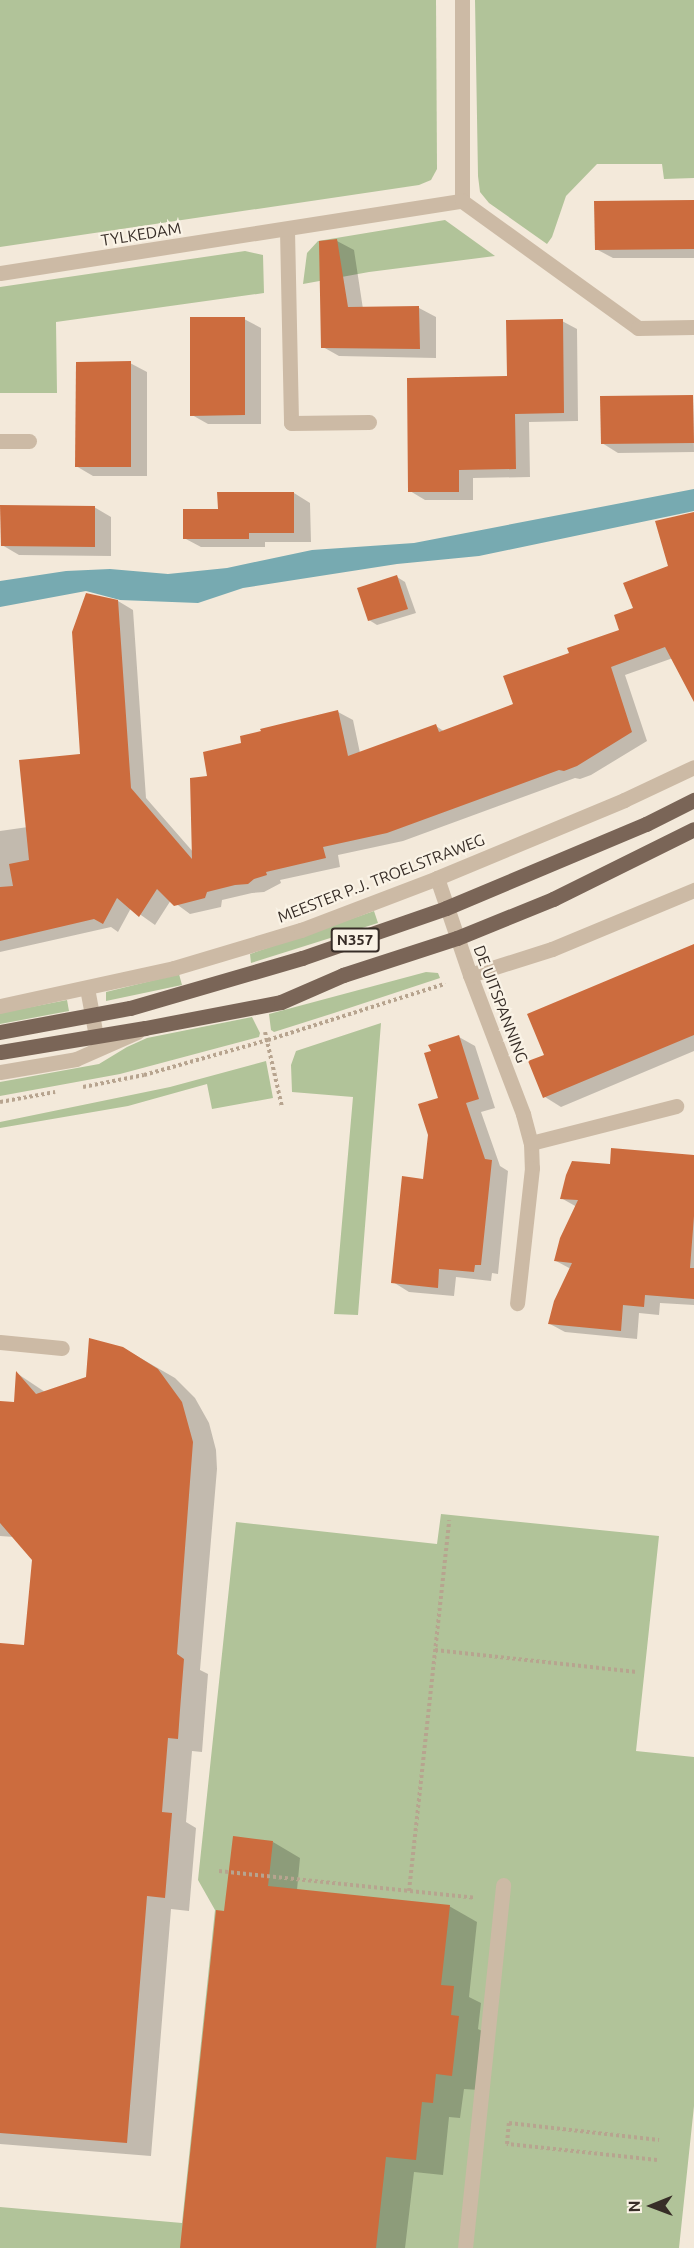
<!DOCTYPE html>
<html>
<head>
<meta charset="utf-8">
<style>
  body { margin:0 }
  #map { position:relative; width:694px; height:2248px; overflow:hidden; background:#f3e9da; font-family:Ubuntu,sans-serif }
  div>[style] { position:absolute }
  .green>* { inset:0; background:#b1c399 }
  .water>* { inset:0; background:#77aab1 }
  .shadow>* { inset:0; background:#0003 }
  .building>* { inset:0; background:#cc6c3e }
  .path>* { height:4px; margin-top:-2px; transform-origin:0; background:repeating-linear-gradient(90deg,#b7a48f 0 3px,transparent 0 6px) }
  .minor>* { height:15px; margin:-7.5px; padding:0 7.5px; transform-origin:7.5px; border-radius:7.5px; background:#ccbaa5 }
  .major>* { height:15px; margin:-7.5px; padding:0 7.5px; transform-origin:7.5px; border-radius:7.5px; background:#7a6557 }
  span { translate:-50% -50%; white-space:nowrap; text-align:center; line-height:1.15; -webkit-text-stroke:4.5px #faf3e6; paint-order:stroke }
  .shield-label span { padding:2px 4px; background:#faf3e6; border:2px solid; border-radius:4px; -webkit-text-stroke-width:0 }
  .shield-label { font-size:15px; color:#372d27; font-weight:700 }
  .street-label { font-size:16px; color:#372d27 }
  .north { position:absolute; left:622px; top:2176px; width:60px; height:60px; -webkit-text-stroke:4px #faf3e6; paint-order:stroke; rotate:269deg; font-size:16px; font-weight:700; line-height:24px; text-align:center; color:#372d27 }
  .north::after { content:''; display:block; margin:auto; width:21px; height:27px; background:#372d27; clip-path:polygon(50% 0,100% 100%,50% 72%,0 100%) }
</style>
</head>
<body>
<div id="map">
  <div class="green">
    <i style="clip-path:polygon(0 0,436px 0,437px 169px,431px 180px,419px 185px,0 247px)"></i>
    <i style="clip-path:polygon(475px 0,694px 0,694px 178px,664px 179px,662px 164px,597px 164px,566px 196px,552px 237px,547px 244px,489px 203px,480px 192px,478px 176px)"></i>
    <i style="clip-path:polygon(445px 220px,495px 256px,369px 272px,303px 284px,307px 253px,318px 241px)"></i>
    <i style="clip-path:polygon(245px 251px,263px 255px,264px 293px,56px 322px,57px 393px,0 393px,0 287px)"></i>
    <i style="clip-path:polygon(374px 911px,378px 923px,251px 963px,250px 954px)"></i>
    <i style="clip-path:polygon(426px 972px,438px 973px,440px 978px,334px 1013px,274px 1032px,271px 1030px,269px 1014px)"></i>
    <i style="clip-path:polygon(179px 974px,182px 985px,106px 1001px,106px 992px)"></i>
    <i style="clip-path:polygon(67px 1000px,69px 1011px,0 1024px,0 1013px)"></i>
    <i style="clip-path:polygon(252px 1017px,260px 1033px,259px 1037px,120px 1074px,0 1096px,0 1082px,99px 1064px,127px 1047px,147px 1038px)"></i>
    <i style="clip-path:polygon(381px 1023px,358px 1315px,334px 1314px,353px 1097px,292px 1092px,291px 1065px,296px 1051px)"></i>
    <i style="clip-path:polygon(266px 1061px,273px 1098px,212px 1109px,207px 1084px,128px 1106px,0 1128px,0 1122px,170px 1087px)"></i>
    <i style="clip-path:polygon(441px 1514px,659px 1536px,636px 1751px,694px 1757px,694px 2106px,679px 2248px,0 2248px,0 2207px,182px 2223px,215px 1910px,198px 1880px,236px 1522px,437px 1544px)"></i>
  </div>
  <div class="water">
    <i style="clip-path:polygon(694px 489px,694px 511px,479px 556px,397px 564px,243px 588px,198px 603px,120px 600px,86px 591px,0 607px,0 581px,66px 571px,110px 569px,168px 574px,227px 568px,312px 550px,414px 543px)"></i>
  </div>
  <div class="shadow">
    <i style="clip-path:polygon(694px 202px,694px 258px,613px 258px,596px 249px)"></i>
    <i style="clip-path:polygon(337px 241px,354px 250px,363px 309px,419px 308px,436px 317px,436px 358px,339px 356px,323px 347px)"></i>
    <i style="clip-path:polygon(244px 319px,261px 328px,261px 424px,208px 424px,192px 415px)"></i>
    <i style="clip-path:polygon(562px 321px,577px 329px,578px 421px,529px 422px,530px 477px,473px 478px,473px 500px,425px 500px,410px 491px)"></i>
    <i style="clip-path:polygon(130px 363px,147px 372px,147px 476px,93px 476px,76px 466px)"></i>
    <i style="clip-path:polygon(693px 397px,694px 452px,618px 453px,602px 443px)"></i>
    <i style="clip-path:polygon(294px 493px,310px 503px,311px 542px,265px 542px,265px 547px,201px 547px,184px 538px,219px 510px)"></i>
    <i style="clip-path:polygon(94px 507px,111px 517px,111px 556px,19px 555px,2px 545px)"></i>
    <i style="clip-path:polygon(694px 514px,694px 699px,673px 658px,625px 675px,647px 741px,591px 775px,580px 779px,575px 778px,403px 841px,338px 855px,340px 867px,280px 880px,281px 883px,264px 892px,252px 893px,222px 900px,221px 907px,190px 914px,171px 900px,155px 925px,131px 908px,118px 932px,111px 927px,0 952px,0 831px,28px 827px,82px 756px,118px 601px,133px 610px,146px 798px,194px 853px,209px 777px,243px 744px,338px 712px,353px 720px,360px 753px,436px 726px,445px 732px,515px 705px,571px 654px,621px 631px,635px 609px,670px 567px)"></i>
    <i style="clip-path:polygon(397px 577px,405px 582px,416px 613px,377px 625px,369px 620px)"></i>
    <i style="clip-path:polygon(694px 950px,694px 1051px,561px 1107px,545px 1097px,546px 1056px)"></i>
    <i style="clip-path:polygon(459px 1037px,475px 1046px,495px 1108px,481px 1112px,500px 1166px,508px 1171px,498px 1274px,492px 1273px,491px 1281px,456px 1277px,454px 1296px,409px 1292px,393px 1282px,424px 1180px,440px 1099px)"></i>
    <i style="clip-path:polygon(694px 1157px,694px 1305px,660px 1303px,659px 1315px,639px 1313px,637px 1339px,565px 1332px,550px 1324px,571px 1269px,556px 1261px,577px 1207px,561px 1198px,611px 1166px)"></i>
    <i style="clip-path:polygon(123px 1348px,175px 1378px,195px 1398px,209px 1423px,216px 1450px,217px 1469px,200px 1670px,208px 1674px,202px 1752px,192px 1751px,186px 1822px,196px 1828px,189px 1911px,171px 1909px,151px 2156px,0 2144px,0 1645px,25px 1647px,33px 1559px,14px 1537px,0 1536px,0 1403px,16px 1404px,18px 1374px,45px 1392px,87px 1378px)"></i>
    <i style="clip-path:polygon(273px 1842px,300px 1858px,297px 1890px,449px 1906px,477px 1922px,469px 1997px,481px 2003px,478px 2029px,486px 2033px,479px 2090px,464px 2089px,460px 2118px,449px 2117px,443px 2175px,414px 2172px,405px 2248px,182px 2248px,225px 1913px)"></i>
  </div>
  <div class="building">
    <i style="clip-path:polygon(694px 200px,694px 249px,595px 250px,594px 201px)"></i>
    <i style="clip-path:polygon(337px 239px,348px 307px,419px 306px,420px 349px,321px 348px,319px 241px)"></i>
    <i style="clip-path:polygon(190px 317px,245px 317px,245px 415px,190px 416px)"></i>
    <i style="clip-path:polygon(563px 319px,564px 413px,515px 414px,516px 469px,459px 470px,459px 492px,408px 492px,407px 378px,507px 376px,506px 320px)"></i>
    <i style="clip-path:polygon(131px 361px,131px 467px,75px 467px,76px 362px)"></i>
    <i style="clip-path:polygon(693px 395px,694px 443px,601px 444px,600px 396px)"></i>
    <i style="clip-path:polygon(217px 492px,294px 492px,294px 533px,249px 533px,249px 539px,183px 539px,183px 509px,218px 509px)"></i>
    <i style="clip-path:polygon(0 505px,95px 506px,95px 547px,1px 546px)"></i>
    <i style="clip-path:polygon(694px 512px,694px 702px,665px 647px,611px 667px,632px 732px,577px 766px,564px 771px,559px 770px,387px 833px,323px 847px,326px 858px,266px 872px,267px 875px,254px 879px,248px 884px,235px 885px,207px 892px,205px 898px,174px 906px,157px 889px,139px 917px,117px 898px,103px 924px,94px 919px,0 941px,0 887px,13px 886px,9px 864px,29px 860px,19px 760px,80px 754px,72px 632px,86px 593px,118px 600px,131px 788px,192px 859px,190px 778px,207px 776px,203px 752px,241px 743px,240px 736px,261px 731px,260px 729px,338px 710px,348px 756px,436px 724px,439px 732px,513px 704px,503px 676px,569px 653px,567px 648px,619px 630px,614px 615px,633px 608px,623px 583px,668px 566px,655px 521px)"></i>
    <i style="clip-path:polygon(397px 575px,408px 609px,368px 621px,357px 588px)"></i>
    <i style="clip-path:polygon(694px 944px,694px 1035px,543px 1098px,528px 1061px,544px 1055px,527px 1014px)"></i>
    <i style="clip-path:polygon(459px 1035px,479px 1099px,466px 1103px,485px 1159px,492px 1160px,481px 1265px,475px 1265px,474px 1272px,439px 1269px,438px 1288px,391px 1283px,402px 1176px,423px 1179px,428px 1135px,418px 1104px,438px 1098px,424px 1053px,431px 1051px,428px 1045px)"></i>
    <i style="clip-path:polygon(611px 1148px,694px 1155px,694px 1216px,690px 1268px,694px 1268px,694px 1299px,645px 1295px,644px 1307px,623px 1305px,621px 1331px,548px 1324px,554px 1301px,572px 1263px,554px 1261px,560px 1238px,578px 1200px,560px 1199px,566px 1175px,572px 1161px,610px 1164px)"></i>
    <i style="clip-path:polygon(89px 1338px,123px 1347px,158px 1369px,182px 1402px,193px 1442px,177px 1654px,184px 1659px,180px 1710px,178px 1739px,168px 1738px,162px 1812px,172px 1813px,165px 1898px,147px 1896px,127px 2143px,0 2133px,0 1643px,24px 1645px,32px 1560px,0 1523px,0 1401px,14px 1402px,16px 1371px,36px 1394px,86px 1377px)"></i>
    <i style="clip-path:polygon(233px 1836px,273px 1841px,268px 1886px,450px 1905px,441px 1985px,454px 1986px,451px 2015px,459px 2016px,452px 2076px,436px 2074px,433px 2103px,422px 2102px,416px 2160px,386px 2157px,376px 2248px,180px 2248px,216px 1910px,224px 1911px)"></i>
  </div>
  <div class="path">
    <i style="left:265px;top:1032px;width:77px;rotate:77.2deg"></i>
    <i style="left:83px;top:1087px;width:62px;rotate:-11.1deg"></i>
    <i style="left:144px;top:1075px;width:129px;rotate:-15.8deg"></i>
    <i style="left:268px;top:1040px;width:186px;rotate:-17.6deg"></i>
    <i style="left:0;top:1102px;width:56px;rotate:-10.3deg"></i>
    <i style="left:435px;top:1650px;width:203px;rotate:6.2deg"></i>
    <i style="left:219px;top:1871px;width:257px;rotate:6deg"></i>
    <i style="left:409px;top:1891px;width:373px;rotate:-83.8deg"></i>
    <i style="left:657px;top:2160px;width:151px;rotate:-173.9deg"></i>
    <i style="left:507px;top:2144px;width:21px;rotate:-85deg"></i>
    <i style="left:509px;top:2123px;width:151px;rotate:6.5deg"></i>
  </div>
  <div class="minor">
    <i style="left:462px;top:0;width:201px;rotate:90deg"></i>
    <i style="left:287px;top:230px;width:193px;rotate:88.8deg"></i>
    <i style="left:291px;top:423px;width:78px;rotate:-0.7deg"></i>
    <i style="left:0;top:273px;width:468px;rotate:-8.9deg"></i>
    <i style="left:462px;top:201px;width:217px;rotate:35.8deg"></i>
    <i style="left:638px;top:328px;width:55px;rotate:-1deg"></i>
    <i style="left:0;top:441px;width:29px"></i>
    <i style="left:437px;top:878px;width:102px;rotate:71.2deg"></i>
    <i style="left:470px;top:975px;width:149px;rotate:69.1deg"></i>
    <i style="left:523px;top:1114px;width:30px;rotate:75deg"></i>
    <i style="left:531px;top:1143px;width:25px;rotate:88deg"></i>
    <i style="left:532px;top:1168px;width:136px;rotate:96.3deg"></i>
    <i style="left:470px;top:975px;width:86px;rotate:-17.6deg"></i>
    <i style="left:552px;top:949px;width:154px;rotate:-22.6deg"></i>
    <i style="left:87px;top:988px;width:49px;rotate:79.4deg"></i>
    <i style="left:0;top:1006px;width:178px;rotate:-12.3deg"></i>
    <i style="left:174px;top:968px;width:133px;rotate:-16.7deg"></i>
    <i style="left:301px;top:930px;width:146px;rotate:-20.9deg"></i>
    <i style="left:437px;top:878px;width:203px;rotate:-22.6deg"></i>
    <i style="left:624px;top:800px;width:77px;rotate:-25.2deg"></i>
    <i style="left:0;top:1072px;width:77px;rotate:-9.7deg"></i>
    <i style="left:76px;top:1059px;width:67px;rotate:-23.9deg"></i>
    <i style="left:531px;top:1143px;width:150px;rotate:-14.3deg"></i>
    <i style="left:0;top:1342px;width:62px;rotate:5.5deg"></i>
    <i style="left:465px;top:2248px;width:365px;rotate:-84deg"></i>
  </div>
  <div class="major">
    <i style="left:0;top:1032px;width:132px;rotate:-10.5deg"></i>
    <i style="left:130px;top:1008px;width:179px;rotate:-16.2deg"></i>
    <i style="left:302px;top:958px;width:152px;rotate:-19.1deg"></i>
    <i style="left:446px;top:908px;width:217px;rotate:-22.8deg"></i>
    <i style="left:646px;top:824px;width:54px;rotate:-26.6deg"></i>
    <i style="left:0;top:1052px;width:147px;rotate:-9.4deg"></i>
    <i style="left:145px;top:1028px;width:138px;rotate:-10.8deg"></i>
    <i style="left:281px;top:1002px;width:68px;rotate:-23.5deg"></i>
    <i style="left:343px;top:975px;width:120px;rotate:-18deg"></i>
    <i style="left:457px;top:938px;width:104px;rotate:-22.1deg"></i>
    <i style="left:553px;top:899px;width:157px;rotate:-26.4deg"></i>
  </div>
  <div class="shield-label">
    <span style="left:355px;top:940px">N357</span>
  </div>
  <div class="street-label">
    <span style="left:141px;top:234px;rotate:-9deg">TYLKEDAM</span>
    <span style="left:381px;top:878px;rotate:-21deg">MEESTER P.J. TROELSTRAWEG</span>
    <span style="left:501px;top:1004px;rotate:69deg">DE UITSPANNING</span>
  </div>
  <div class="north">N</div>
</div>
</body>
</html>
